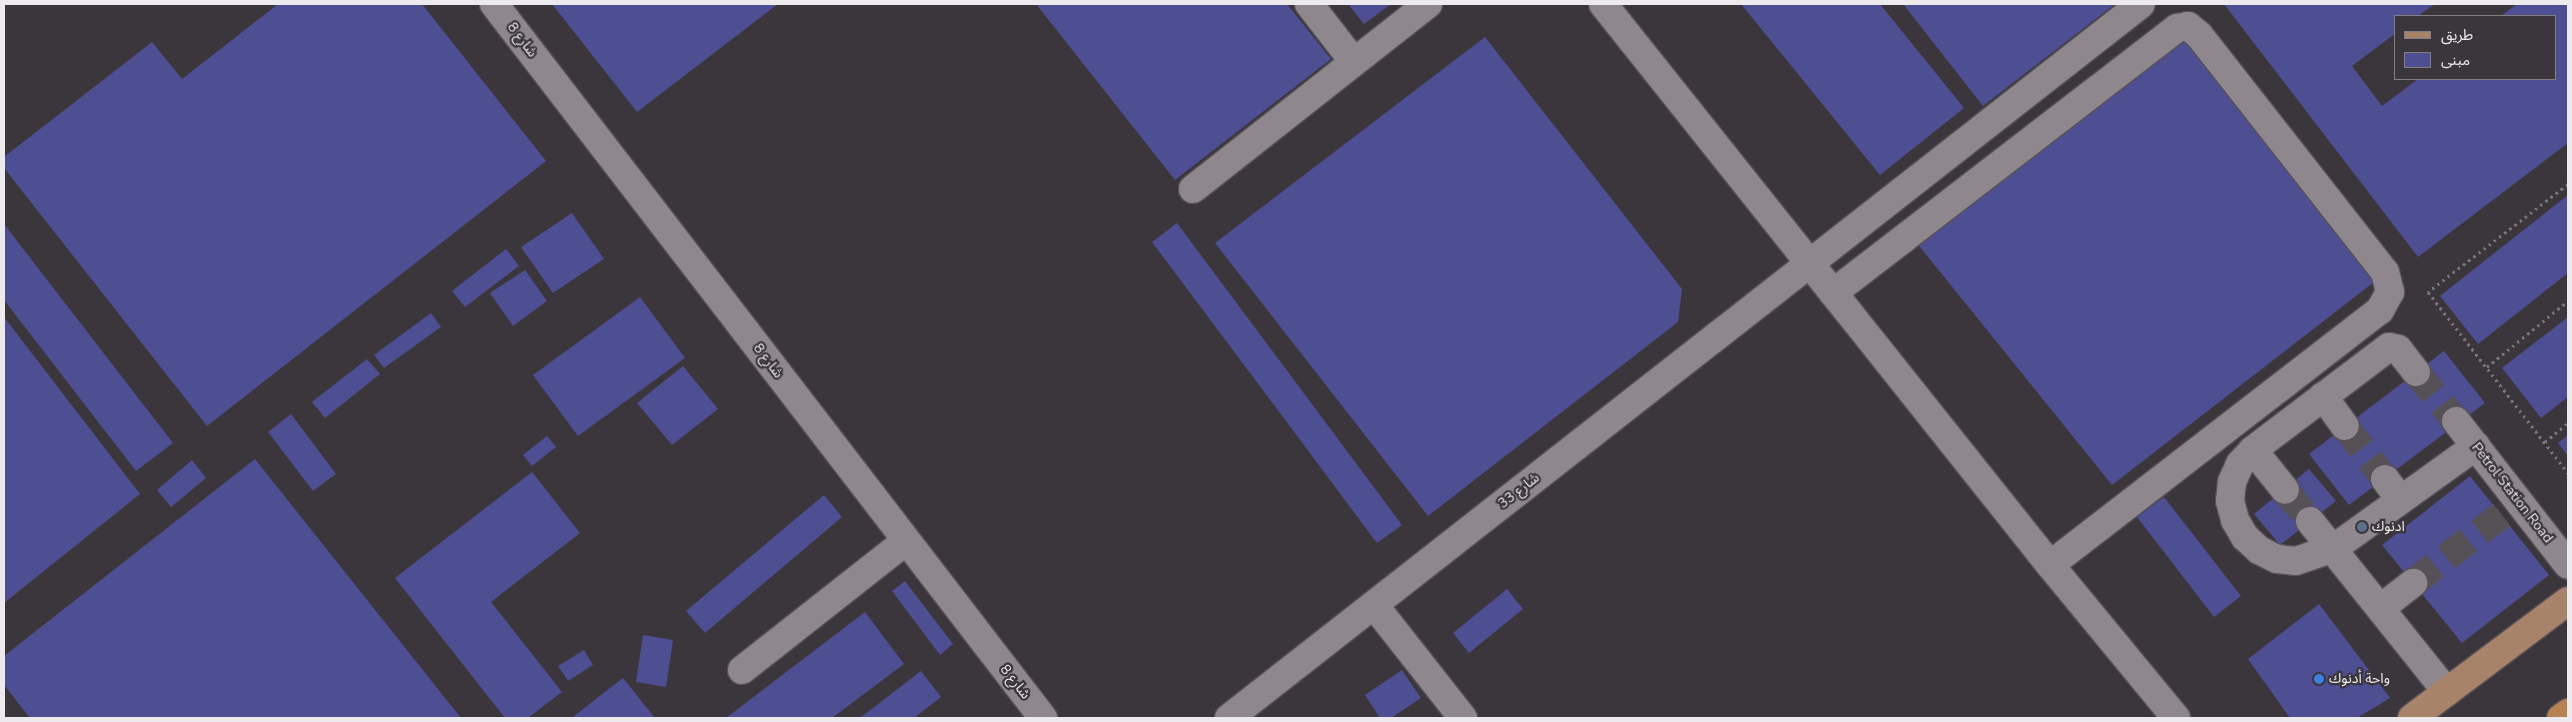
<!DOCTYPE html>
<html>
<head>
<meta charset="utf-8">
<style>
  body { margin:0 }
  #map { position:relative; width:2572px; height:722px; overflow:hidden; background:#3b363b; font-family:"Nunito Sans","Noto Sans Arabic",sans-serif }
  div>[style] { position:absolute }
  .building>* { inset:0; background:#4e4e93 }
  .minor-tunnel>* { height:28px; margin-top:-14px; transform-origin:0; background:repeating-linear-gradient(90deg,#565156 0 28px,transparent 0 42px) }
  .path>* { height:3px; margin-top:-1.5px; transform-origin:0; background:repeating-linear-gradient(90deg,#787478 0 2.5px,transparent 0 6.5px) }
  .roads { filter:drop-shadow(1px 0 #575257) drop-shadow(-1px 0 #575257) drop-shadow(0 1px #575257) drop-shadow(0 -1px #575257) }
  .minor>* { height:28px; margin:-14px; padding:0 14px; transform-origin:14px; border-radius:14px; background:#8e888e }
  .major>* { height:28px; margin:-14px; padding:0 14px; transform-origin:14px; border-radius:14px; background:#a78469 }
  .highway>* { height:28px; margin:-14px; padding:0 14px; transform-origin:14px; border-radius:14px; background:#b78151 }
  .dots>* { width:14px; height:14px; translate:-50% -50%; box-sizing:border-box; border:2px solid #3b363b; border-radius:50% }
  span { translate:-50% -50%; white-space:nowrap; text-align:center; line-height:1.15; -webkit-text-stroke:4.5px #3b363b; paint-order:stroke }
  .street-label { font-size:14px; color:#edeaed }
  .poi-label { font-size:14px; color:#edeaed }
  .left { translate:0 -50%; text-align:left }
  .frame { position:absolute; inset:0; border:5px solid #edeaed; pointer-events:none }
  .legend { position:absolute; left:2394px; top:15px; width:162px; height:65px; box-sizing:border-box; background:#3b363b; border:1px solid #827e82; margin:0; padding:6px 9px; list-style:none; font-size:15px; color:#edeaed }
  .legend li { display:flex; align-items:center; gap:10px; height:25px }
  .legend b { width:25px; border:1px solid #827e82 }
</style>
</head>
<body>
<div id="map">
  <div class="building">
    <i style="clip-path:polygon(278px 4px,422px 4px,546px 161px,207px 426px,4px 168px,4px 157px,152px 42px,182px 79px)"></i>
    <i style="clip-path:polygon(552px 4px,778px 4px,637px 112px)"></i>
    <i style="clip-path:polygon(1036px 4px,1287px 4px,1331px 59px,1175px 180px)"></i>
    <i style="clip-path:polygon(1348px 4px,1391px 4px,1364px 24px)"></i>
    <i style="clip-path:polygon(1741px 4px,1880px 4px,1964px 108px,1880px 175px)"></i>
    <i style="clip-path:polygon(1903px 4px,2115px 4px,1983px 106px)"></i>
    <i style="clip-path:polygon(2224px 4px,2435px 4px,2418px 16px,2396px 16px,2396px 33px,2352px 66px,2382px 106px,2418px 79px,2556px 79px,2556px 16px,2501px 16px,2517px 4px,2568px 4px,2568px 143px,2418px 257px)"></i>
    <i style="clip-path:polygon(2185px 33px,2374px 282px,2112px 485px,1916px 242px)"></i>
    <i style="clip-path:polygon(1485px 37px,1682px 289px,1678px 322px,1428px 516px,1215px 243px)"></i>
    <i style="clip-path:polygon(2568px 195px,2568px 273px,2478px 344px,2440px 296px)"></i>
    <i style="clip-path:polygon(572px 213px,604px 259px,553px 293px,521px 247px)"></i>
    <i style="clip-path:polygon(1177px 223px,1402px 525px,1377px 543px,1152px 242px)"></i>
    <i style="clip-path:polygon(4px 224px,173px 443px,136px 471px,4px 300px)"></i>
    <i style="clip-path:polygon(506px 249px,519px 266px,465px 307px,452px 291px)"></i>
    <i style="clip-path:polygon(525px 270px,547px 301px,513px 326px,490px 293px)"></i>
    <i style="clip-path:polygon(640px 297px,685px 358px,578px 436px,533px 375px)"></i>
    <i style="clip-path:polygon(431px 313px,441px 327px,384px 368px,374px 355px)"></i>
    <i style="clip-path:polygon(4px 317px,140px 494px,4px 603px)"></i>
    <i style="clip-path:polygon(2568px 317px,2568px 397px,2541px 418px,2502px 368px)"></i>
    <i style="clip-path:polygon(2444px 351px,2485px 403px,2349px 505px,2309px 454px)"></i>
    <i style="clip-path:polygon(367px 359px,380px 374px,325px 418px,312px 402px)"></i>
    <i style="clip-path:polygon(683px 366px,718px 409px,672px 445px,637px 403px)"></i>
    <i style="clip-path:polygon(291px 414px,336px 474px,313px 491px,268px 432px)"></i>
    <i style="clip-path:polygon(2568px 435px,2568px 456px,2558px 443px)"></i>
    <i style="clip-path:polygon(547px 436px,556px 447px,532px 466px,523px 455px)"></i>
    <i style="clip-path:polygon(255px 459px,461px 718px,30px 718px,4px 685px,4px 656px)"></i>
    <i style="clip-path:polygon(192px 460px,206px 478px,171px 507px,157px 490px)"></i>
    <i style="clip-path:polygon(2309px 469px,2336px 501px,2280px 545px,2254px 514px)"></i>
    <i style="clip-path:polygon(532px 472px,580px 533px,491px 602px,562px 692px,528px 718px,505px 718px,395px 578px)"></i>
    <i style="clip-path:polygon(2470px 476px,2549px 575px,2462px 643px,2382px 545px)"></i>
    <i style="clip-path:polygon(824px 495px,842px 517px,705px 633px,686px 611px)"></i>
    <i style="clip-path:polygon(2164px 497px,2241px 596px,2214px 617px,2137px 517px)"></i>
    <i style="clip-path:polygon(905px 581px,953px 644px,940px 655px,892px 591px)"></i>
    <i style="clip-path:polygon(1507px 589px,1523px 609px,1469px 653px,1453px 633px)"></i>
    <i style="clip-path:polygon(2319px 604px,2390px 698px,2357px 718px,2290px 718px,2248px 659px)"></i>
    <i style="clip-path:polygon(865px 612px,904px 664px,832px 718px,726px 718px)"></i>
    <i style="clip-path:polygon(643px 635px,673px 640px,666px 687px,636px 682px)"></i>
    <i style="clip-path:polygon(584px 650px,593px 665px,568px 681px,558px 666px)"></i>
    <i style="clip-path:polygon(1402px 670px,1421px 698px,1391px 718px,1380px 718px,1365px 695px)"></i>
    <i style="clip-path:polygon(921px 671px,941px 697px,914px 718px,860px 718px)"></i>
    <i style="clip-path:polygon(623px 678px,655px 718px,575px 718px,574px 716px)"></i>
  </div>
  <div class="minor-tunnel">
    <i style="left:2416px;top:372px;width:63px;rotate:50.8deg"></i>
    <i style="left:2345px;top:426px;width:66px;rotate:53deg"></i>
    <i style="left:2285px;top:490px;width:40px;rotate:51deg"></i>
    <i style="left:2413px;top:583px;width:113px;rotate:-37.5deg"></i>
  </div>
  <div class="path">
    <i style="left:2568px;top:184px;width:177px;rotate:142.4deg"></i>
    <i style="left:2428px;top:292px;width:229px;rotate:52.3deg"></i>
    <i style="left:2487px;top:367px;width:104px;rotate:-39.2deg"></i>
    <i style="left:2545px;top:442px;width:30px;rotate:-40deg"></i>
  </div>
  <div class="roads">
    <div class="minor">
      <i style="left:494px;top:4px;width:901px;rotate:52.44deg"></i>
      <i style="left:1309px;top:4px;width:73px;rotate:52.2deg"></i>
      <i style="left:1603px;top:4px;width:717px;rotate:51.45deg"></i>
      <i style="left:2050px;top:565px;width:198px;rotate:50.5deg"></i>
      <i style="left:1193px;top:189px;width:299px;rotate:-38.2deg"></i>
      <i style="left:1833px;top:293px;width:434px;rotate:-37.6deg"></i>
      <i style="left:2177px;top:28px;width:11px;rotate:-10deg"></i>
      <i style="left:2188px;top:26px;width:14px;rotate:39deg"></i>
      <i style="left:2199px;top:35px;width:301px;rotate:51.9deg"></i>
      <i style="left:2385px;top:272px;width:21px;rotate:76deg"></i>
      <i style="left:2390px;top:292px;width:21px;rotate:119deg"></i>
      <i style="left:2380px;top:310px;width:417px;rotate:142.3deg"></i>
      <i style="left:2416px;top:372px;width:29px;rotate:-128deg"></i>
      <i style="left:2398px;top:349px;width:9px;rotate:-167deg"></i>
      <i style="left:2389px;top:347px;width:171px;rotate:142.9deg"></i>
      <i style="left:2253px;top:450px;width:19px;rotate:133deg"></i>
      <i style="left:2240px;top:464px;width:20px;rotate:114deg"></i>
      <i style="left:2232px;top:482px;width:19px;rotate:96deg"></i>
      <i style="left:2230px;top:501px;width:20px;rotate:75deg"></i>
      <i style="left:2235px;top:520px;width:20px;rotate:60deg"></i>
      <i style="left:2245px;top:537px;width:19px;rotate:43deg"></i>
      <i style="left:2259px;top:550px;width:20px;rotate:27deg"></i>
      <i style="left:2277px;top:559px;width:19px;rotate:6deg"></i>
      <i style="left:2296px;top:561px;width:40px;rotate:-18.9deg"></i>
      <i style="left:2334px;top:548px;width:175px;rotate:-35.7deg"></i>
      <i style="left:2323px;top:396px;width:37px;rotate:54deg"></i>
      <i style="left:2456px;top:421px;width:182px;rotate:52.1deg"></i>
      <i style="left:2253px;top:450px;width:51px;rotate:51.3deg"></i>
      <i style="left:2385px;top:479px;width:26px;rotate:53deg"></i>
      <i style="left:2310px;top:521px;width:219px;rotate:51.3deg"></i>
      <i style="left:1374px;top:605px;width:144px;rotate:51.8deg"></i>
      <i style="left:2381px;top:608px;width:41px;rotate:-38deg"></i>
      <i style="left:742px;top:670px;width:209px;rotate:-38.2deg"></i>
      <i style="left:1229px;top:718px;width:1158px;rotate:-38.06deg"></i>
    </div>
    <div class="major">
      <i style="left:2412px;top:718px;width:195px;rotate:-36.9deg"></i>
    </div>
    <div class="highway">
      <i style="left:2561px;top:718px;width:9px;rotate:-36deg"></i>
    </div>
  </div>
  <div class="dots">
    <i style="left:2362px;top:527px;background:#5c6f8a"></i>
    <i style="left:2319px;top:679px;background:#3f7fe0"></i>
  </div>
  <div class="street-label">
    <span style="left:522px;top:40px;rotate:53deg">شارع 8</span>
    <span style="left:768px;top:361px;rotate:53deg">شارع 8</span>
    <span style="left:1519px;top:491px;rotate:-38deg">شارع 33</span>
    <span style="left:2512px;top:493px;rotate:52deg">Petrol Station Road</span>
    <span style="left:1015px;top:682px;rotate:52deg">شارع 8</span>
  </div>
  <div class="poi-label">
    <span class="left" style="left:2372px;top:527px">ادنوك</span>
    <span class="left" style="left:2329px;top:679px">واحة أدنوك</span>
  </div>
  <div class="frame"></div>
  <ul class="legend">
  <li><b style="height:6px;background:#a78469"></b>طريق</li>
  <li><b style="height:14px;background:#4e4e93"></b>مبنى</li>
  </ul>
</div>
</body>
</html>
